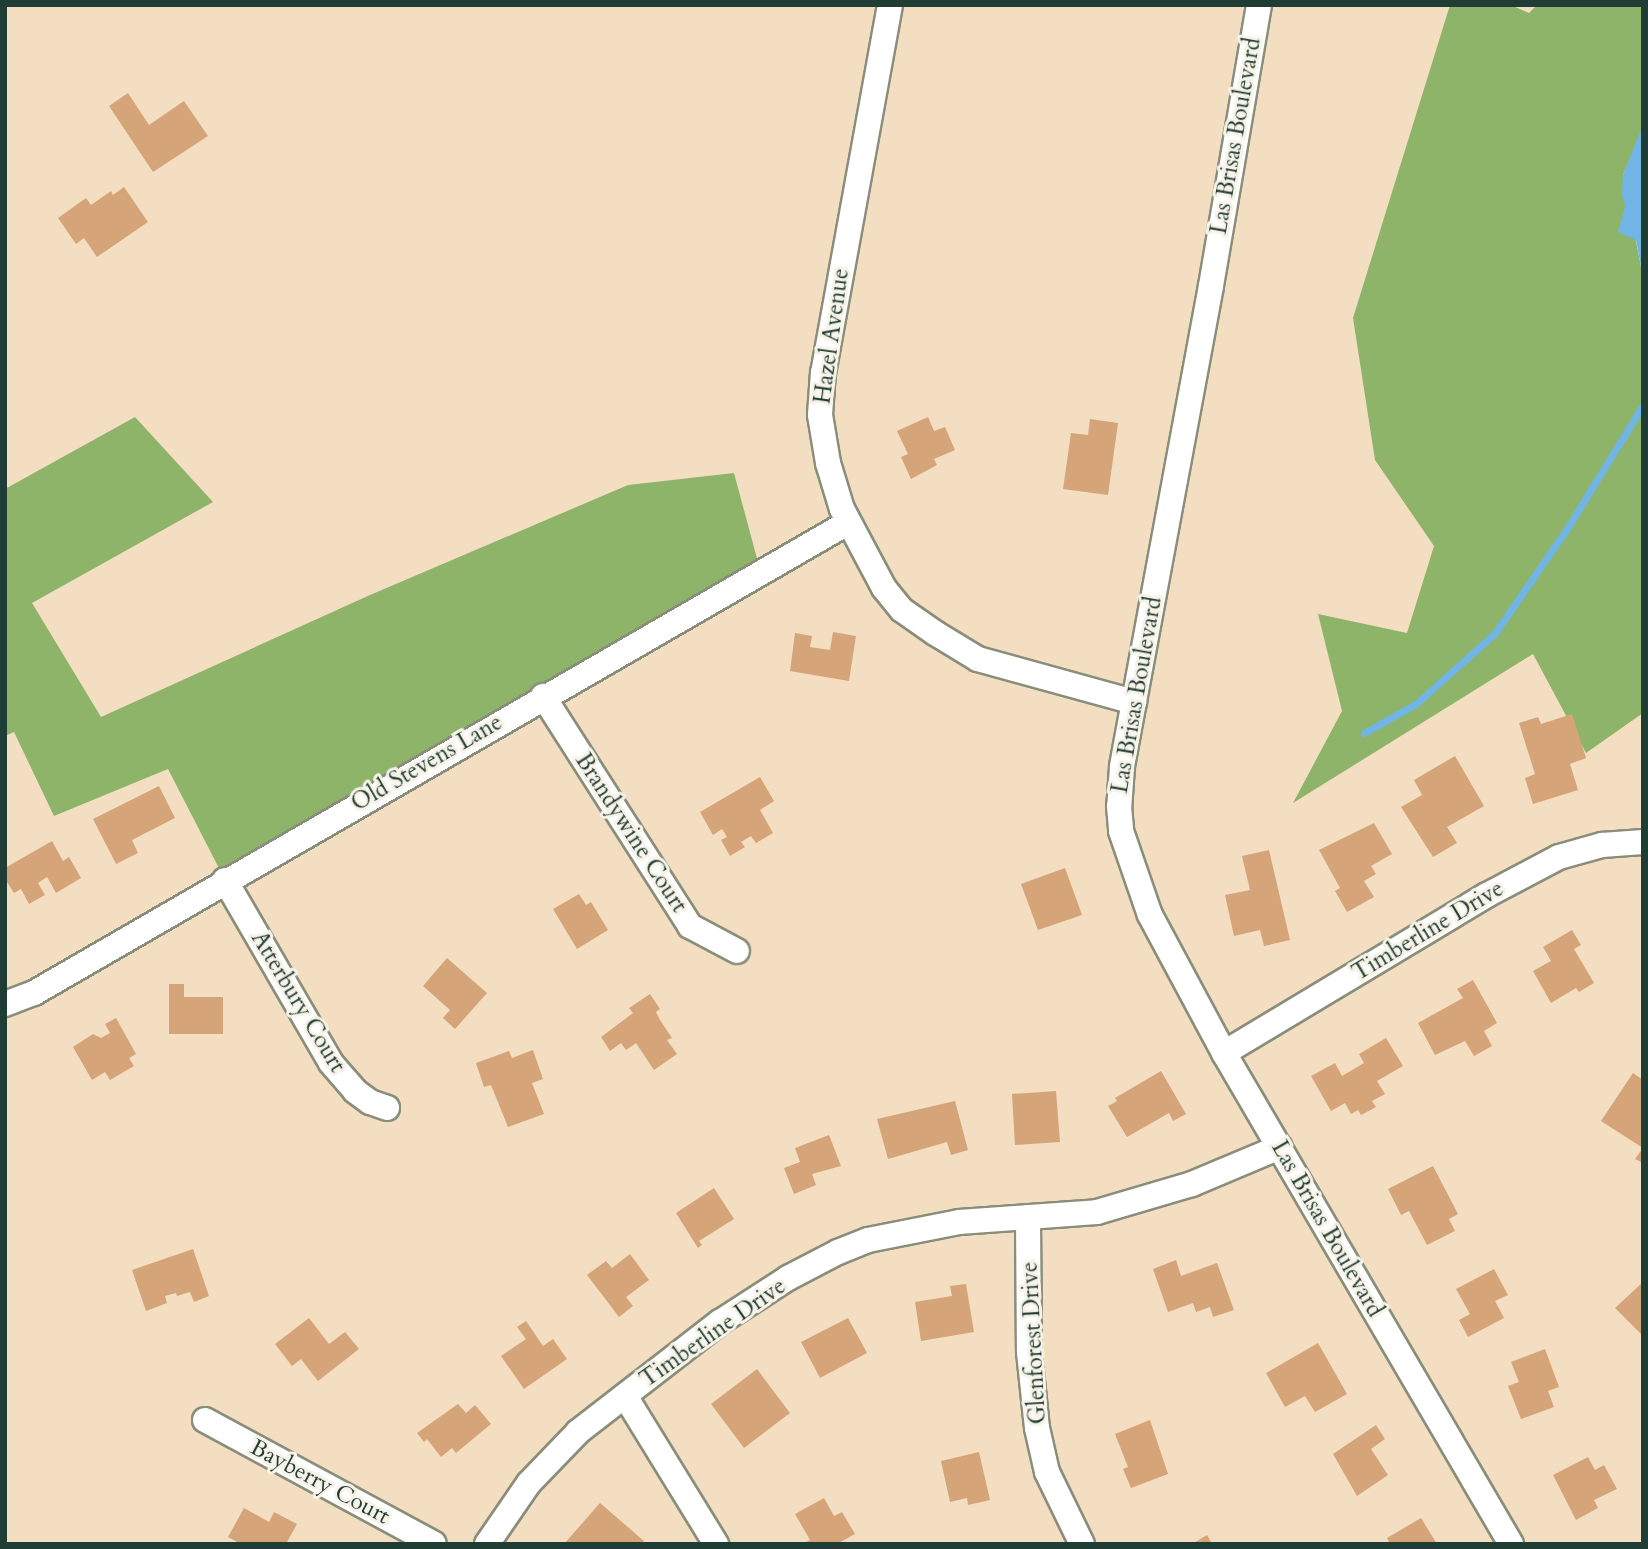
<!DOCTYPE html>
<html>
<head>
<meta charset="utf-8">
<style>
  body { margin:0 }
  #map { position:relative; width:1648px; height:1549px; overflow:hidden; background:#f3dec1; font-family:Cardo,serif }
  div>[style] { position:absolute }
  .forest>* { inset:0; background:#8eb46a }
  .water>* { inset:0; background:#70b5e6 }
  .stream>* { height:7px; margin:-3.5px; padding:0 3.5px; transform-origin:3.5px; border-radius:3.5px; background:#70b5e6 }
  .building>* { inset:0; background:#d5a478 }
  .roads { filter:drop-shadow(2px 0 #898e7a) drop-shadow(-2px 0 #898e7a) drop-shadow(0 2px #898e7a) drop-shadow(0 -2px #898e7a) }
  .street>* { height:24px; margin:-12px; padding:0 12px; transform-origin:12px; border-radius:12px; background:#fff }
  span { translate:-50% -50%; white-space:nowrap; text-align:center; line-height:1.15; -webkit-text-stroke:6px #f7f3e8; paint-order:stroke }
  .street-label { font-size:23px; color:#1f3d34 }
  .frame { position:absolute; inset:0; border:7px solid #1f3d34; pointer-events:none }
</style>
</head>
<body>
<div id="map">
  <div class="forest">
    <div style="clip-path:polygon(1450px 5px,1511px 5px,1529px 13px,1537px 5px,1643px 5px,1643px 130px,1623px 175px,1643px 277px,1643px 713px,1586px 753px,1533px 654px,1293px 803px,1342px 711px,1318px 614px,1407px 633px,1434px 546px,1375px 460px,1353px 318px)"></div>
    <div style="clip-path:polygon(135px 417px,213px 502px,32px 603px,101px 717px,370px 595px,628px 485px,734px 473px,759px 566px,224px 878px,168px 769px,54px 816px,14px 732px,5px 736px,5px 489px)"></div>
  </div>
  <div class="water">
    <div style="clip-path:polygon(1643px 125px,1643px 277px,1636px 240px,1618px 232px,1625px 207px,1622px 194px,1623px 175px)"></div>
  </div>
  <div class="stream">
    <div style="left:1364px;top:733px;width:61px;rotate:-29.5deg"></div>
    <div style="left:1417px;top:703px;width:105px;rotate:-41.9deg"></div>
    <div style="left:1495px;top:633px;width:129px;rotate:-55.4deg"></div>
    <div style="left:1568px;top:527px;width:143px;rotate:-58.4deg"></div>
  </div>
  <div class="building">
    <div style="clip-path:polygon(128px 93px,149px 125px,184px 101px,208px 136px,153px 172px,109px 106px)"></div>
    <div style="clip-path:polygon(124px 187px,148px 222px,97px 257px,84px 238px,76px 244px,58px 218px,86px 198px,91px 205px,111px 191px,113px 195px)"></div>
    <div style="clip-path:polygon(928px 417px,934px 431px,945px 427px,955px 450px,934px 459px,937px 465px,911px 479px,901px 457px,908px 454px,897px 431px)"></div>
    <div style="clip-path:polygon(1090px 419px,1118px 423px,1108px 495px,1063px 489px,1071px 433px,1088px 435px)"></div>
    <div style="clip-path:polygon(833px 632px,856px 636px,849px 681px,790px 671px,795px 633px,812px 636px,810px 647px,830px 650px)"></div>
    <div style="clip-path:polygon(1572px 714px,1586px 758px,1570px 764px,1578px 790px,1533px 804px,1525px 778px,1535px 774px,1519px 723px,1538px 717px,1541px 724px)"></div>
    <div style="clip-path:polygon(1455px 756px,1484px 806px,1447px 827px,1457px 843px,1433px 857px,1401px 807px,1422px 795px,1414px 780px)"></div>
    <div style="clip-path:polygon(760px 777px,774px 801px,760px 810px,773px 833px,756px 843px,751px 836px,741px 842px,745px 847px,730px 856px,721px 840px,727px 837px,722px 829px,713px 835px,700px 812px)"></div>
    <div style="clip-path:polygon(159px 786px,175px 818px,132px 840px,138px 853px,116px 864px,93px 819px)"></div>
    <div style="clip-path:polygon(1374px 823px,1392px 854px,1371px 866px,1376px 874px,1364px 881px,1374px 897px,1347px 912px,1335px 891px,1340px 888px,1319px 850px)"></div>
    <div style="clip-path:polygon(52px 841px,63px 861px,69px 857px,81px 878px,56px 893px,47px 877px,38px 883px,45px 895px,29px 904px,21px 889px,14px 893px,5px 879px,5px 868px)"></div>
    <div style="clip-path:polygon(1269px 850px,1290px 940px,1264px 946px,1260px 930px,1234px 936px,1225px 895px,1250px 890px,1242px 856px)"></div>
    <div style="clip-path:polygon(1065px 868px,1082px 915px,1038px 930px,1021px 884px)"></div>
    <div style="clip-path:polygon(579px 894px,586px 905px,591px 902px,608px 930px,577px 949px,553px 909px)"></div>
    <div style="clip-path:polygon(1572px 930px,1581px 945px,1574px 949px,1594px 983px,1579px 992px,1576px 988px,1551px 1003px,1533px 971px,1551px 961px,1543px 947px)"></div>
    <div style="clip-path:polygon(447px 958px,487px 993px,455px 1029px,443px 1018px,450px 1010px,423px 986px)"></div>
    <div style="clip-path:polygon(1473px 980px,1497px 1023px,1484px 1031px,1492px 1046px,1474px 1056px,1465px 1041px,1435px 1055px,1418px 1023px,1463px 998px,1457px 989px)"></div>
    <div style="clip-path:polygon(169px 984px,184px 984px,184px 997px,223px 997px,223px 1034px,169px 1034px)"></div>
    <div style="clip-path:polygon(650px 994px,660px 1009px,656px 1012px,660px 1020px,672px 1038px,667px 1040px,677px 1054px,654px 1070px,636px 1043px,626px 1050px,621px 1043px,610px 1051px,601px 1037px,633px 1013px,629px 1008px)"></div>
    <div style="clip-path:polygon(116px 1018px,136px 1054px,129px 1058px,134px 1066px,110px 1080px,105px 1072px,92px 1080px,73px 1047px,93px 1034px,101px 1038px,110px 1033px,105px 1024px)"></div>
    <div style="clip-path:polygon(1386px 1038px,1403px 1066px,1377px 1081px,1385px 1094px,1372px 1101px,1376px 1107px,1361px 1115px,1358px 1110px,1351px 1114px,1345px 1103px,1331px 1111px,1311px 1076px,1335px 1063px,1342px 1076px,1364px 1063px,1359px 1054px)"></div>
    <div style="clip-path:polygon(533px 1050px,543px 1079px,532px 1083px,544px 1114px,508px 1127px,491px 1085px,484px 1087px,476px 1063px,509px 1051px,512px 1058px)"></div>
    <div style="clip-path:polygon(1161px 1071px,1186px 1114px,1173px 1121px,1169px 1113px,1127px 1137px,1108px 1106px,1117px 1101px,1115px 1098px)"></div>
    <div style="clip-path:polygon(1633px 1073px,1643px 1080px,1643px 1163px,1635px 1159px,1643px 1148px,1601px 1121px)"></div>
    <div style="clip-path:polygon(1056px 1091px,1060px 1142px,1015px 1145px,1012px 1094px)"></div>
    <div style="clip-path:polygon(955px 1101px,968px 1150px,951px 1155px,947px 1142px,888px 1159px,877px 1119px)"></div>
    <div style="clip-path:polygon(829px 1135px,841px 1166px,812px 1174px,816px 1185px,794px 1194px,784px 1168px,800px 1162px,795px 1148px)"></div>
    <div style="clip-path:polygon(1433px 1166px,1458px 1214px,1449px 1219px,1455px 1231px,1427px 1245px,1409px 1211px,1401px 1215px,1388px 1189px)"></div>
    <div style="clip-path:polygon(714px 1188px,734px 1219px,699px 1241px,702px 1245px,698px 1248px,676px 1213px)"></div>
    <div style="clip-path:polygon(193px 1249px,209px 1296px,194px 1302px,190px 1292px,177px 1296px,176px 1293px,165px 1296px,167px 1303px,146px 1311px,132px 1270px)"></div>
    <div style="clip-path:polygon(630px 1254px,649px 1280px,626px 1297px,633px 1306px,619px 1317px,587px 1275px,606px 1261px,612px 1268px)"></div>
    <div style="clip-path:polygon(1176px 1260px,1181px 1276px,1217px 1263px,1234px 1310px,1213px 1317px,1210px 1307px,1196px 1312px,1193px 1303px,1168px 1312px,1153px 1269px)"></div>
    <div style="clip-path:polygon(1494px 1269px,1508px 1295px,1495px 1301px,1504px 1318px,1468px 1337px,1459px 1320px,1470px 1314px,1456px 1289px)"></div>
    <div style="clip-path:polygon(1643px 1282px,1643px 1336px,1615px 1308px)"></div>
    <div style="clip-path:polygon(966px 1284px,974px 1332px,921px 1341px,915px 1302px,952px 1296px,950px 1286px)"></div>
    <div style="clip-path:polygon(309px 1318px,329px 1344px,345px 1332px,359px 1349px,318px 1381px,301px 1359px,292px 1366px,275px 1344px)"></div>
    <div style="clip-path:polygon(848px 1318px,867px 1353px,820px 1378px,801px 1342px)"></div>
    <div style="clip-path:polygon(526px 1321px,543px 1346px,553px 1339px,567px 1359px,524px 1389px,501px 1356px,526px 1339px,517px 1327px)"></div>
    <div style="clip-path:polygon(1318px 1343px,1347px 1394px,1315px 1412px,1305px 1396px,1285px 1407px,1266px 1373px)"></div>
    <div style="clip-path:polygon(1545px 1349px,1559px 1387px,1548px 1391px,1554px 1407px,1521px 1419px,1508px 1386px,1519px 1382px,1511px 1362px)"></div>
    <div style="clip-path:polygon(757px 1369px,790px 1413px,744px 1448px,711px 1404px)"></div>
    <div style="clip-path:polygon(458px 1404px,466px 1413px,475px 1405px,491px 1424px,456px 1453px,452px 1448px,441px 1457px,427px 1439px,424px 1442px,417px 1433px)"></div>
    <div style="clip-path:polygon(1150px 1420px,1168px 1474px,1131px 1488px,1123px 1469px,1128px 1467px,1115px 1434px)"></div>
    <div style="clip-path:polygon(1376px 1425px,1385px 1439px,1371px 1449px,1388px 1475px,1357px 1496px,1333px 1454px)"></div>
    <div style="clip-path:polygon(979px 1452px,990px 1500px,968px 1505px,967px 1498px,950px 1502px,941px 1461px)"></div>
    <div style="clip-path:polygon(1588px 1457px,1595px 1470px,1604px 1465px,1617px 1489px,1594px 1500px,1598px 1508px,1576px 1520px,1553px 1475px)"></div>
    <div style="clip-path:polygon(824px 1498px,834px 1516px,842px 1512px,855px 1534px,837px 1544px,802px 1544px,810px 1540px,795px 1514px)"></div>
    <div style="clip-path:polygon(600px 1503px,644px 1541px,641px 1544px,564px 1544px)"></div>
    <div style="clip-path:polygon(244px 1508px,269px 1522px,274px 1512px,297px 1524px,286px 1544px,241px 1544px,228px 1537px)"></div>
    <div style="clip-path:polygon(1421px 1518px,1437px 1544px,1390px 1544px,1387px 1538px)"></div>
    <div style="clip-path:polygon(1207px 1535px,1212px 1544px,1192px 1544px)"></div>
  </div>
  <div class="roads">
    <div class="street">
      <div style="left:890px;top:5px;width:373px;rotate:100.3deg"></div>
      <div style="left:823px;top:372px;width:43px;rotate:94deg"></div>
      <div style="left:820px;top:415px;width:49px;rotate:80.5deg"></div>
      <div style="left:828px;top:463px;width:48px;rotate:73.1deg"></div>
      <div style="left:842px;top:509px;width:89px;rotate:62deg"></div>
      <div style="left:884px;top:588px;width:28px;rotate:51deg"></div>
      <div style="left:902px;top:610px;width:40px;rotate:34.9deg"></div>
      <div style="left:935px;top:633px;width:50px;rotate:31.2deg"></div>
      <div style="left:978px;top:659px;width:162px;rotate:15.4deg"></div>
      <div style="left:1259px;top:5px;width:285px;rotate:99.7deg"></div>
      <div style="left:1211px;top:286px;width:489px;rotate:100.5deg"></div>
      <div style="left:1122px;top:767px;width:39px;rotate:94deg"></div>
      <div style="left:1119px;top:806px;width:25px;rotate:85deg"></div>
      <div style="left:1121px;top:831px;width:89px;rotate:71deg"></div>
      <div style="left:1150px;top:915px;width:157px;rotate:61.8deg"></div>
      <div style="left:1224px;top:1053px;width:569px;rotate:59.69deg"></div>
      <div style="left:543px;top:696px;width:273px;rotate:57.4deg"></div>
      <div style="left:690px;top:926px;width:53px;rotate:28deg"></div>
      <div style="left:225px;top:880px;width:211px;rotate:59.9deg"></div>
      <div style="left:331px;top:1063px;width:37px;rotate:49deg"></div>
      <div style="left:355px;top:1091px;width:19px;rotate:36deg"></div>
      <div style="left:370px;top:1102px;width:18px;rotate:19deg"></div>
      <div style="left:5px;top:1004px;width:31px;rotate:-21deg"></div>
      <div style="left:34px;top:993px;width:941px;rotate:-30.02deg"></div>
      <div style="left:1224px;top:1053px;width:307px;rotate:-31deg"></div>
      <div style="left:1487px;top:895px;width:81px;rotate:-27.8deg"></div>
      <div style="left:1559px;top:857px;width:45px;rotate:-15.6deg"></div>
      <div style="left:1602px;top:845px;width:41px;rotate:-4.2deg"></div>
      <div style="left:1028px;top:1217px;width:135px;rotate:89.6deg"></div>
      <div style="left:1029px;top:1352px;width:76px;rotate:84deg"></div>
      <div style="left:1037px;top:1428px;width:45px;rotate:77.2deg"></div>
      <div style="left:1047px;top:1472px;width:80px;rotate:64.1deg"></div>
      <div style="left:625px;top:1396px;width:174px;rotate:58.4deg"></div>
      <div style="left:205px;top:1420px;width:260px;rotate:28.4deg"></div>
      <div style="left:487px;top:1544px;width:74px;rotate:-55.5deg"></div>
      <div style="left:529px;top:1483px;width:71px;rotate:-46.1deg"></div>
      <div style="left:578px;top:1432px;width:180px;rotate:-37.8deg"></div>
      <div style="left:720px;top:1322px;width:81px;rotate:-32.9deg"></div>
      <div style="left:788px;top:1278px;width:56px;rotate:-27.5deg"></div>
      <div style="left:838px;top:1252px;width:32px;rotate:-22deg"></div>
      <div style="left:868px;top:1240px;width:93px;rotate:-11.2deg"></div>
      <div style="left:959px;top:1222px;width:138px;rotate:-4.1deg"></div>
      <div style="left:1097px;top:1212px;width:99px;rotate:-16.4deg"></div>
      <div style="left:1192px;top:1184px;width:95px;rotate:-22.8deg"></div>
    </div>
  </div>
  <div class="street-label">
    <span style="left:1236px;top:136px;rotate:-80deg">Las Brisas Boulevard</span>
    <span style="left:832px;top:336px;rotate:-82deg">Hazel Avenue</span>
    <span style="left:1137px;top:695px;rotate:-80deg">Las Brisas Boulevard</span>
    <span style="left:427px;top:763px;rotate:-30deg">Old Stevens Lane</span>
    <span style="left:631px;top:833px;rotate:57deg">Brandywine Court</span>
    <span style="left:1428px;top:931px;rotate:-31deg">Timberline Drive</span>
    <span style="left:298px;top:1002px;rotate:59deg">Atterbury Court</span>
    <span style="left:1327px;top:1229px;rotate:60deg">Las Brisas Boulevard</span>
    <span style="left:713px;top:1333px;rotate:-35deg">Timberline Drive</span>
    <span style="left:1034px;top:1343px;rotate:-93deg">Glenforest Drive</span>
    <span style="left:320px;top:1482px;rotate:28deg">Bayberry Court</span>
  </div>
  <div class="frame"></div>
</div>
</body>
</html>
